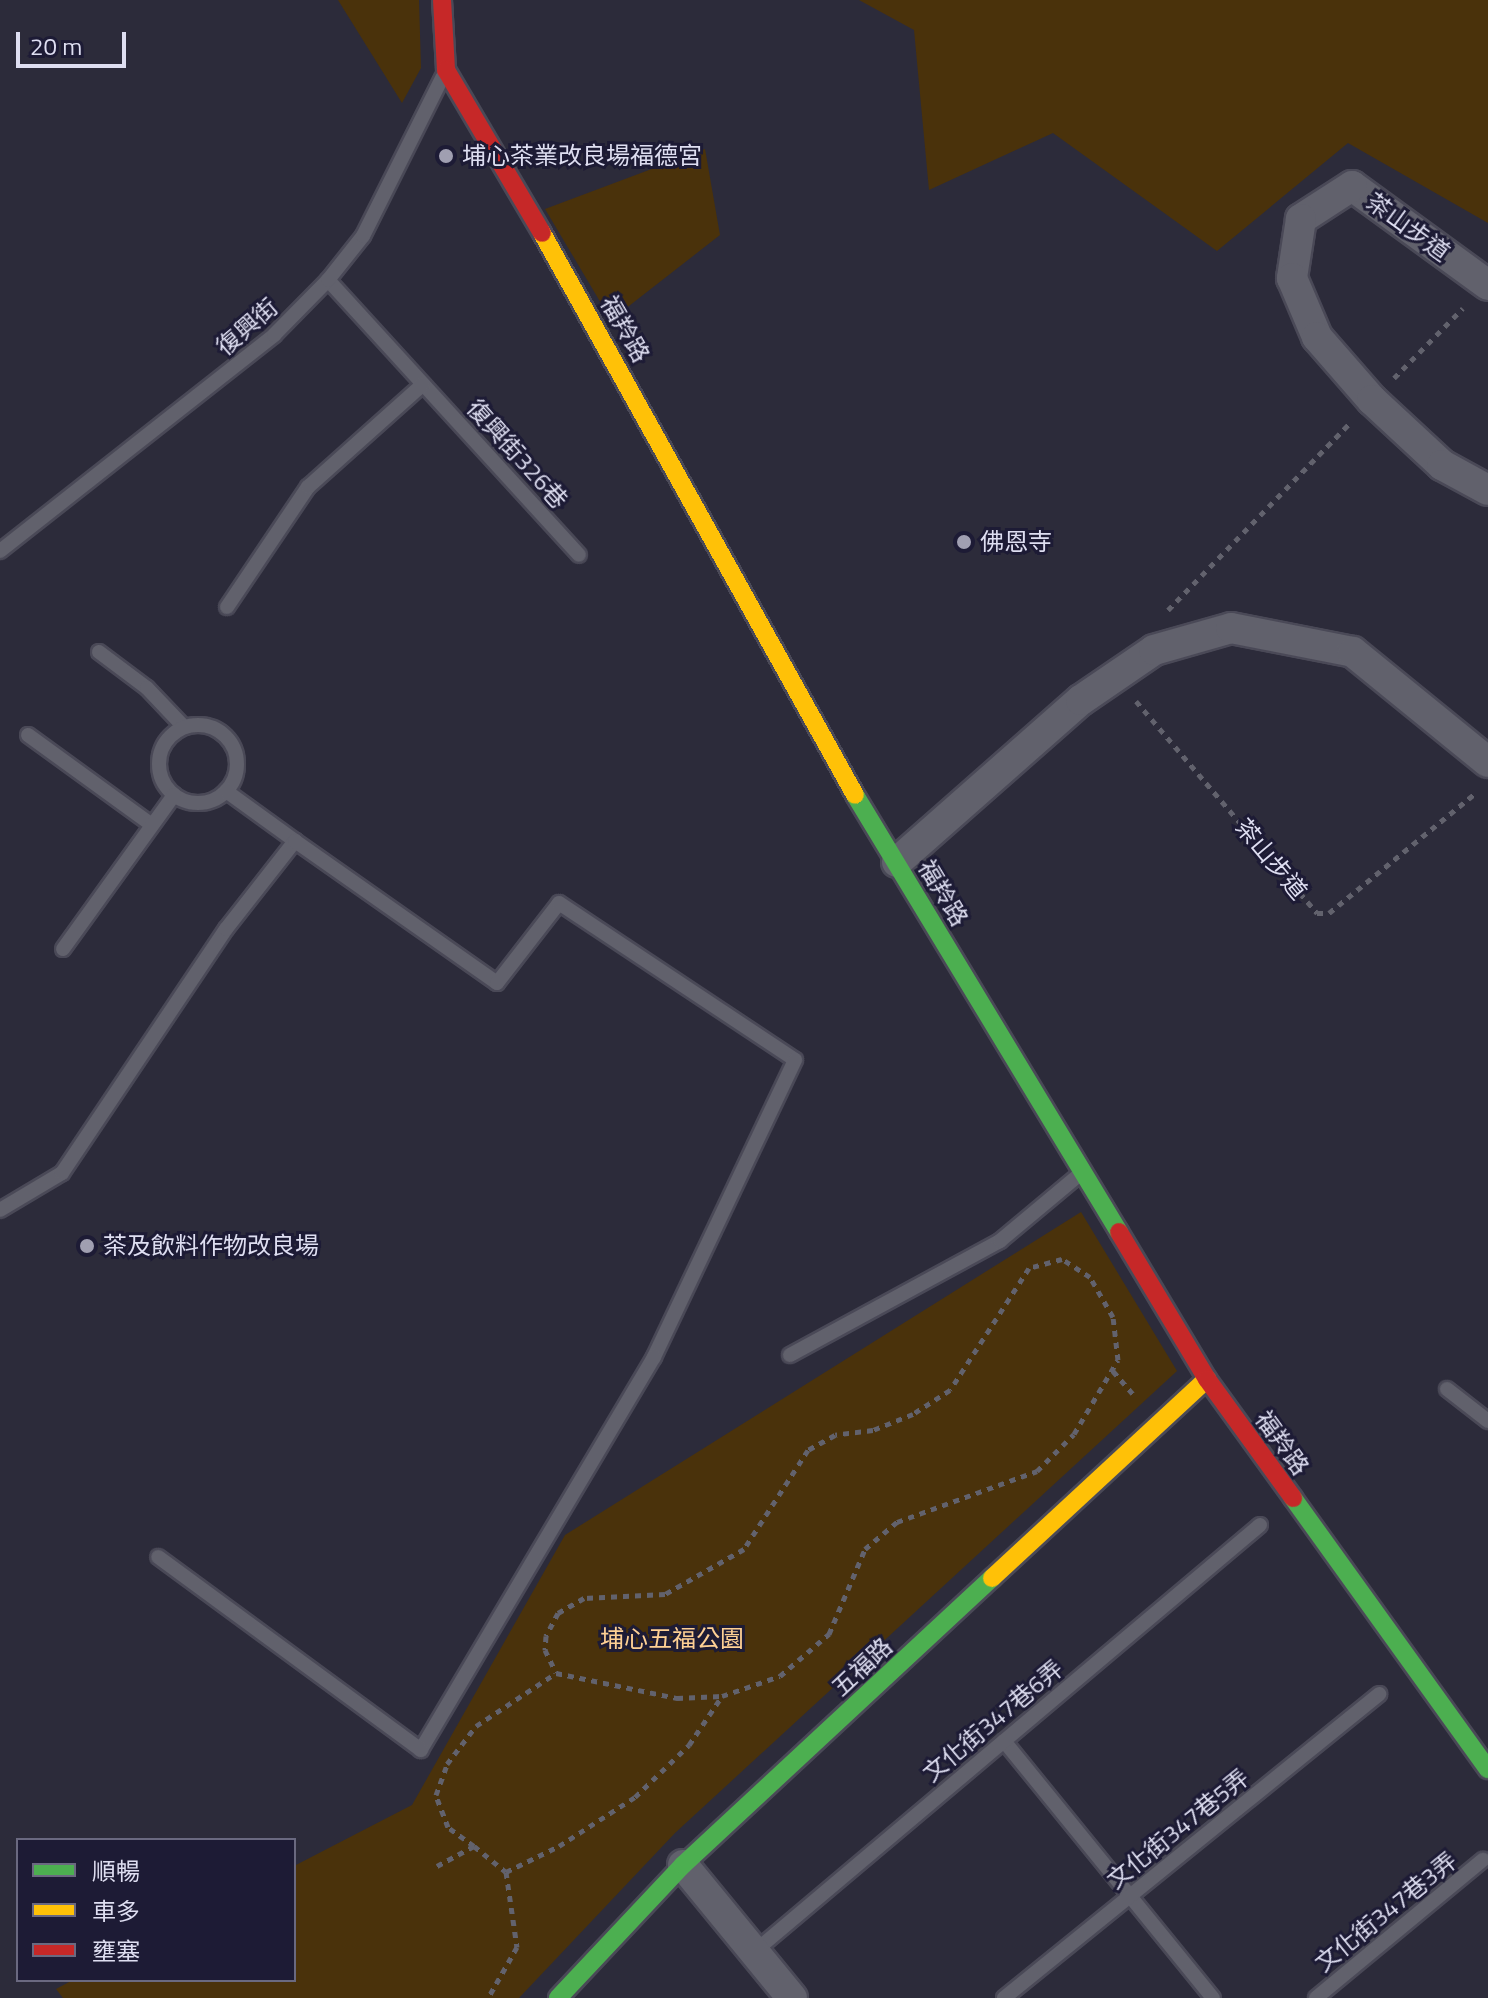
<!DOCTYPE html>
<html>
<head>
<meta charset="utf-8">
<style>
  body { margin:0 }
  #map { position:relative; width:1488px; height:1998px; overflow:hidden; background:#2c2b3a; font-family:"Titillium Web","Noto Sans TC",sans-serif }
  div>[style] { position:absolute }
  .green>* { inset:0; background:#4a320b }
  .path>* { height:5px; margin-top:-2.5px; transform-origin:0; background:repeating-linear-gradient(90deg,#62626d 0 6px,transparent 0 12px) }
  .roads { filter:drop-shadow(2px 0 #4a4957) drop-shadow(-2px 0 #4a4957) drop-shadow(0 2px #4a4957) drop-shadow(0 -2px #4a4957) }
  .lane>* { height:14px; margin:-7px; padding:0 7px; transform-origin:7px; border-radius:7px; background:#61616c }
  .lane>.ring { margin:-7px; padding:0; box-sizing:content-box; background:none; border:14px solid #61616c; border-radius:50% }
  .street>* { height:30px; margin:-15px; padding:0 15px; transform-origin:15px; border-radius:15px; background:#61616c }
  .fast>* { height:18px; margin:-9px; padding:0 9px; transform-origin:9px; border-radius:9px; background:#4caf50 }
  .slow>* { height:18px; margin:-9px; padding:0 9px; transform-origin:9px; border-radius:9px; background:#ffc107 }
  .jam>* { height:18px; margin:-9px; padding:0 9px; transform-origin:9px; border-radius:9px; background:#c62828 }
  .dots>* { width:22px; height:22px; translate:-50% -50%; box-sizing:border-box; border:4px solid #1d1b35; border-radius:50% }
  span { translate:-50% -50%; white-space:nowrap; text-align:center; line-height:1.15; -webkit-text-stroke:6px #1d1b35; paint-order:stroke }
  .poi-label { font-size:24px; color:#dedef1 }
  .left { translate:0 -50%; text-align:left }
  .street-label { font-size:24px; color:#dedef1 }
  .park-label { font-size:24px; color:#fed094 }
  .legend { position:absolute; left:16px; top:1838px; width:280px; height:144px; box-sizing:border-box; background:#1d1b35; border:2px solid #6a6980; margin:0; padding:10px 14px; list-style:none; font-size:24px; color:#dedef1 }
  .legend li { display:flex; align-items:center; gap:16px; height:40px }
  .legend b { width:40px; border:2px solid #6a6980 }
  .scale { position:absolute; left:16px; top:32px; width:110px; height:36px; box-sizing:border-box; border:4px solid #dedef1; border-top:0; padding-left:10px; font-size:24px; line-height:28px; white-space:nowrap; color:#dedef1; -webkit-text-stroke:6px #1d1b35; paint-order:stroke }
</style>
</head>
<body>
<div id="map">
  <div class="green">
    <div style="clip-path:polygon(338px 0,419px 0,421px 68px,402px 103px)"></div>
    <div style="clip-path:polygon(859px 0,1488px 0,1488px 223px,1348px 143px,1217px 251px,1053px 133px,929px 190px,914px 30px)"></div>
    <div style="clip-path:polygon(705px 149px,720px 235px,611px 320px,545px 209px)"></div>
    <div style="clip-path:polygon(1081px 1212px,1177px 1371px,675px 1833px,519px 1998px,63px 1998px,56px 1989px,73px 1980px,294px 1980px,294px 1866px,412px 1805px,565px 1535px)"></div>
  </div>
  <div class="path">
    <div style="left:1394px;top:378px;width:98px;rotate:-45.4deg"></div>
    <div style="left:1168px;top:610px;width:262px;rotate:-45.8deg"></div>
    <div style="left:1136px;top:701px;width:279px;rotate:49.5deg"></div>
    <div style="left:1317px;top:913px;width:12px"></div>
    <div style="left:1329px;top:913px;width:191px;rotate:-39.3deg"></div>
    <div style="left:1113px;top:1371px;width:30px;rotate:49deg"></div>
    <div style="left:474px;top:1846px;width:32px;rotate:-144deg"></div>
    <div style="left:448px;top:1827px;width:34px;rotate:-111deg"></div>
    <div style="left:436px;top:1795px;width:33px;rotate:-70deg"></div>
    <div style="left:447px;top:1764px;width:48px;rotate:-52.7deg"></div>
    <div style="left:476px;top:1726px;width:96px;rotate:-33.5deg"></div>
    <div style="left:437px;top:1866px;width:42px;rotate:-28.4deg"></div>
    <div style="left:474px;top:1846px;width:41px;rotate:39.1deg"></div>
    <div style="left:506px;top:1872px;width:76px;rotate:81.7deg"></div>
    <div style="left:517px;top:1947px;width:59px;rotate:119.6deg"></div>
    <div style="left:506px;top:1872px;width:59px;rotate:-26.1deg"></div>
    <div style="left:559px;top:1846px;width:90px;rotate:-32.8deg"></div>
    <div style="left:635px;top:1797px;width:75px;rotate:-43.9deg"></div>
    <div style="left:689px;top:1745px;width:59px;rotate:-56deg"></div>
    <div style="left:722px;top:1696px;width:61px;rotate:-19deg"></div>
    <div style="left:780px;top:1676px;width:65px;rotate:-40.6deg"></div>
    <div style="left:829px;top:1634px;width:92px;rotate:-67deg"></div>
    <div style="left:865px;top:1549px;width:42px;rotate:-40.2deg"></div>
    <div style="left:897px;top:1522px;width:149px;rotate:-20deg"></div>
    <div style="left:1037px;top:1471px;width:52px;rotate:-45deg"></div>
    <div style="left:1074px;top:1434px;width:86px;rotate:-59.3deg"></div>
    <div style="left:1118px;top:1360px;width:43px;rotate:-96.6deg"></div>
    <div style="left:1113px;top:1317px;width:46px;rotate:-119.9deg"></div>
    <div style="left:1090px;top:1277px;width:33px;rotate:-147deg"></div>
    <div style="left:1062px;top:1259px;width:34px;rotate:165deg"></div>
    <div style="left:1029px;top:1268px;width:145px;rotate:122.9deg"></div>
    <div style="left:950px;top:1390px;width:44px;rotate:147deg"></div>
    <div style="left:913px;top:1414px;width:43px;rotate:158.2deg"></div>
    <div style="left:873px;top:1430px;width:38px;rotate:173deg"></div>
    <div style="left:835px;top:1435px;width:31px;rotate:151deg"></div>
    <div style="left:808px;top:1450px;width:118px;rotate:122.9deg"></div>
    <div style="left:744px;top:1549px;width:91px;rotate:150.3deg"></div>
    <div style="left:665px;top:1594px;width:81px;rotate:177.2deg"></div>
    <div style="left:584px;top:1598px;width:30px;rotate:150deg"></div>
    <div style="left:558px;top:1613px;width:26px;rotate:118deg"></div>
    <div style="left:546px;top:1636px;width:14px;rotate:94deg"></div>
    <div style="left:545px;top:1650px;width:25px;rotate:64deg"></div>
    <div style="left:556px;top:1673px;width:124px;rotate:11.7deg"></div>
    <div style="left:677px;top:1698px;width:45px;rotate:-2.5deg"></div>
  </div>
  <div class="roads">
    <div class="lane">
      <div style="left:328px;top:280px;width:372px;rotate:47.6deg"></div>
      <div style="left:0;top:551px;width:349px;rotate:-38.2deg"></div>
      <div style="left:274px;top:335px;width:77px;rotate:-45.5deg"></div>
      <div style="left:328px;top:280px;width:56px;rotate:-51.5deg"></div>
      <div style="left:363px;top:236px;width:177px;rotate:-63.4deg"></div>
      <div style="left:227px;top:607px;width:145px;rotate:-56deg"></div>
      <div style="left:308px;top:487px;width:154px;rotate:-41.8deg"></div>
      <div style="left:99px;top:652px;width:60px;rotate:36.9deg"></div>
      <div style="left:147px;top:688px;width:54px;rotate:46.5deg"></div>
      <div class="ring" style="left:159px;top:725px;width:64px;height:64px"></div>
      <div style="left:28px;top:735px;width:153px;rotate:36deg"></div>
      <div style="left:226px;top:791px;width:85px;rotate:35.9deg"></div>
      <div style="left:63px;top:949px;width:190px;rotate:-54.2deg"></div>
      <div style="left:0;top:1210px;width:72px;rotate:-30.8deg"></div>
      <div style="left:62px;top:1173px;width:294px;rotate:-56.1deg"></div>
      <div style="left:226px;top:929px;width:112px;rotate:-51.9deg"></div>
      <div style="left:295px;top:841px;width:247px;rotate:35.1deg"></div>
      <div style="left:497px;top:983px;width:101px;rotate:-52.2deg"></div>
      <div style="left:559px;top:903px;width:283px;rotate:33.6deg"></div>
      <div style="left:795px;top:1060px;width:329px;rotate:115.4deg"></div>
      <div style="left:654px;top:1357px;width:457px;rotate:120.7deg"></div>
      <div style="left:421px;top:1750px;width:326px;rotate:-143.7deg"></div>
      <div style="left:790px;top:1355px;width:239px;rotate:-28.5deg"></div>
      <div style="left:1000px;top:1241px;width:103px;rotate:-39.9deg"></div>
      <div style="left:1447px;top:1389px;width:52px;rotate:38deg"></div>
      <div style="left:1004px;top:1741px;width:331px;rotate:50.9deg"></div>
      <div style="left:754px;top:1952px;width:662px;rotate:-40.16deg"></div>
      <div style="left:1004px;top:1998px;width:483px;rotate:-39deg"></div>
      <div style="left:1316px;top:1998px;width:217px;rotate:-39.6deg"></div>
    </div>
    <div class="street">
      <div style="left:1488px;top:285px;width:168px;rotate:-143.9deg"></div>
      <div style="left:1352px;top:186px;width:61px;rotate:147.1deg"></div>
      <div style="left:1301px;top:219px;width:60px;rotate:98.7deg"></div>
      <div style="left:1292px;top:278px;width:64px;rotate:67deg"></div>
      <div style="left:1317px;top:337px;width:84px;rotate:48.9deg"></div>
      <div style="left:1372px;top:400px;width:96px;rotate:42.9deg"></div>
      <div style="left:1442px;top:465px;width:52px;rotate:28.5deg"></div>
      <div style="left:897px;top:862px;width:245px;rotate:-41.4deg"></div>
      <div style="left:1081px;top:700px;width:88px;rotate:-34.4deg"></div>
      <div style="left:1154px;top:650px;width:80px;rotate:-15.9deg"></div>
      <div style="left:1231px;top:628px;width:124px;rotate:11.1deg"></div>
      <div style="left:1353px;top:652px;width:174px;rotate:39.2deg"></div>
      <div style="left:683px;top:1865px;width:172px;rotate:50.7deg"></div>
    </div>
    <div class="fast">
      <div style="left:855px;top:795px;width:511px;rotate:58.86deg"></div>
      <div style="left:1293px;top:1498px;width:334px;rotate:54.3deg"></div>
      <div style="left:558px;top:1998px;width:183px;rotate:-46.8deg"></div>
      <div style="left:683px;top:1865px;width:422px;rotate:-42.9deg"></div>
    </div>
    <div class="slow">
      <div style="left:542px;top:233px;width:643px;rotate:60.88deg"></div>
      <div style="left:992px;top:1578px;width:293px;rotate:-42.8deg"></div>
    </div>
    <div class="jam">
      <div style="left:442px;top:0;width:70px;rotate:86.7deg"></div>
      <div style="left:446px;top:70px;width:189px;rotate:59.5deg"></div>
      <div style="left:1119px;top:1232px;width:171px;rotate:59.1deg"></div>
      <div style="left:1207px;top:1379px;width:147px;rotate:54.1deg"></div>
    </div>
  </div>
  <div class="dots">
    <div style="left:446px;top:156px;background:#a09fb1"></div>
    <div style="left:964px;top:542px;background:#a09fb1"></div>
    <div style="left:87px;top:1246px;background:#a09fb1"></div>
  </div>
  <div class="poi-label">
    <span class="left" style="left:462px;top:156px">埔心茶業改良場福德宮</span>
    <span class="left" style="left:980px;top:542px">佛恩寺</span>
    <span class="left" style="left:103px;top:1246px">茶及飲料作物改良場</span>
  </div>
  <div class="street-label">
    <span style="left:1408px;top:227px;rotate:36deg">茶山步道</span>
    <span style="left:247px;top:327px;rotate:-41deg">復興街</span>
    <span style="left:625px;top:329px;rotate:60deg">福羚路</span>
    <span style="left:517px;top:454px;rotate:48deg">復興街326巷</span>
    <span style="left:1271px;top:859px;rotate:50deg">茶山步道</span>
    <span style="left:943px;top:893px;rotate:59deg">福羚路</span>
    <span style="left:1282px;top:1443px;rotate:54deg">福羚路</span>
    <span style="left:862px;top:1667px;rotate:-43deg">五福路</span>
    <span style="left:993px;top:1721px;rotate:-40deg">文化街347巷6弄</span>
    <span style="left:1178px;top:1829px;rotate:-39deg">文化街347巷5弄</span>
    <span style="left:1386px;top:1912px;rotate:-39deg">文化街347巷3弄</span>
  </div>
  <div class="park-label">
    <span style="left:672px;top:1639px">埔心五福公園</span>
  </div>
  <ul class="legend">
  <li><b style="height:10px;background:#4caf50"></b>順暢</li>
  <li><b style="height:10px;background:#ffc107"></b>車多</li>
  <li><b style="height:10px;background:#c62828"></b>壅塞</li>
  </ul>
  <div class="scale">20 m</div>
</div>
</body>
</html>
